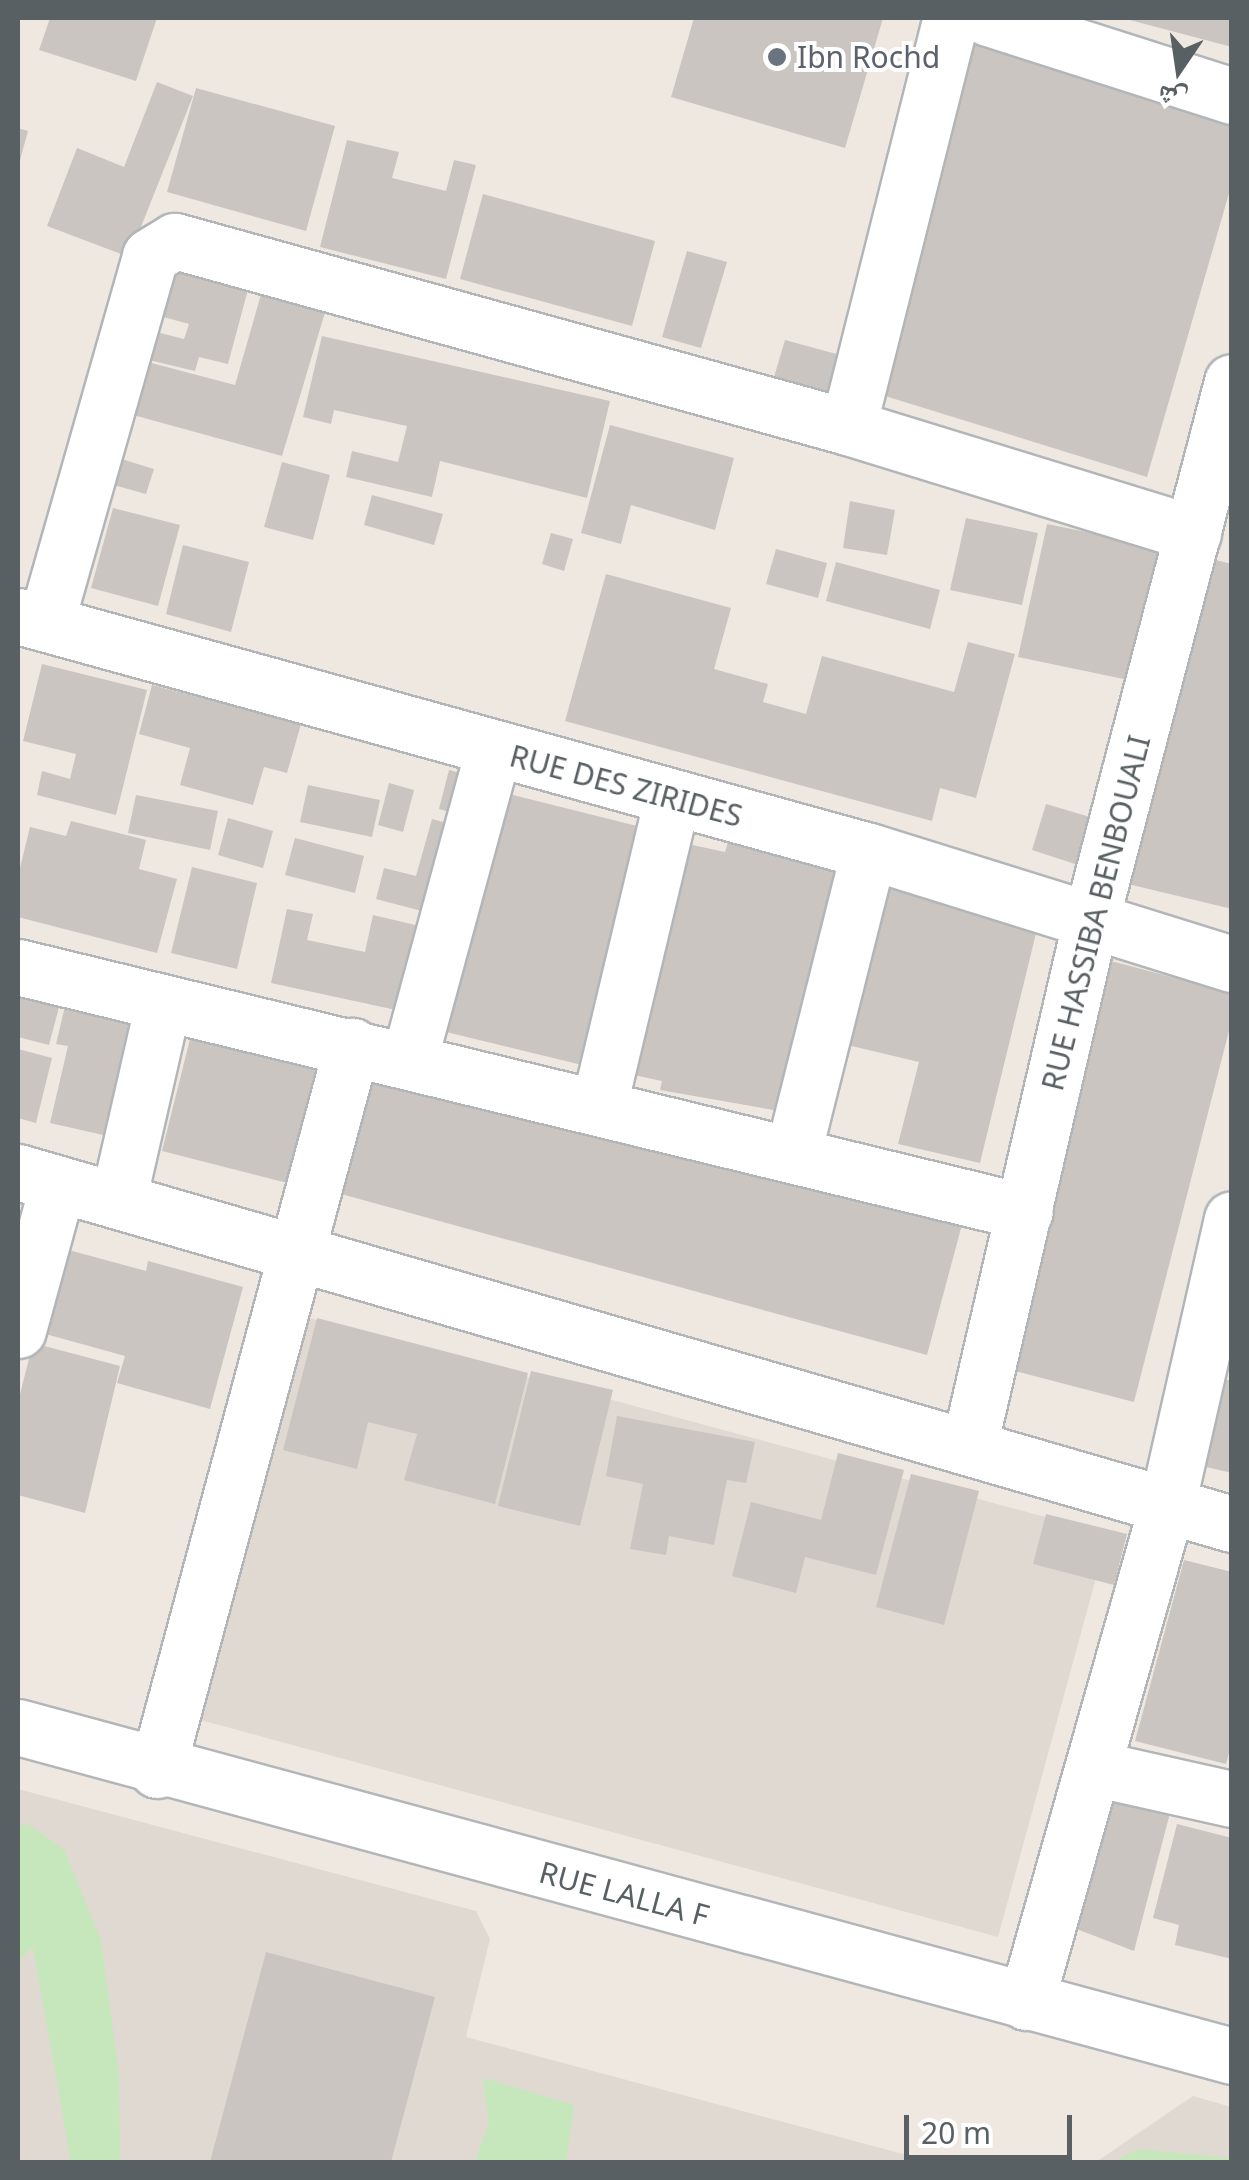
<!DOCTYPE html>
<html>
<head>
<meta charset="utf-8">
<style>
  body { margin:0 }
  #map { position:relative; width:1249px; height:2180px; overflow:hidden; background:#eee8e1; font-family:"Noto Sans","Noto Naskh Arabic",sans-serif }
  div>[style] { position:absolute }
  .education>* { inset:0; background:#e0d9d1 }
  .green>* { inset:0; background:#c5e7bb }
  .building>* { inset:0; background:#cac5c0 }
  .roads { filter:drop-shadow(2px 0 #b2b6b9) drop-shadow(-2px 0 #b2b6b9) drop-shadow(0 2px #b2b6b9) drop-shadow(0 -2px #b2b6b9) }
  .minor>* { height:55px; margin:-27.5px; padding:0 27.5px; transform-origin:27.5px; border-radius:27.5px; background:#fff }
  .dots>* { width:28px; height:28px; translate:-50% -50%; box-sizing:border-box; border:5px solid #fff; border-radius:50% }
  span { translate:-50% -50%; white-space:nowrap; text-align:center; line-height:1.15; -webkit-text-stroke:8px #fff; paint-order:stroke }
  .worship-label { font-size:30px; color:#5b616d }
  .left { translate:0 -50%; text-align:left }
  .street-label { font-size:30px; color:#596063 }
  .frame { position:absolute; inset:0; border:20px solid #596063; pointer-events:none }
  .north { position:absolute; left:1129px; top:20px; width:100px; height:100px; -webkit-text-stroke:8px #fff; paint-order:stroke; rotate:193deg; font-size:28px; font-weight:700; line-height:40px; text-align:center; color:#596063 }
  .north::after { content:''; display:block; margin:auto; width:35px; height:45px; background:#596063; clip-path:polygon(50% 0,100% 100%,50% 72%,0 100%) }
  .scale { position:absolute; left:904px; top:2115px; width:168px; height:45px; box-sizing:border-box; border:5px solid #596063; border-top:0; padding-left:12px; font-size:30px; line-height:35px; white-space:nowrap; color:#596063; -webkit-text-stroke:8px #fff; paint-order:stroke }
</style>
</head>
<body>
<div id="map">
  <div class="education">
    <div style="clip-path:polygon(306px 1317px,1108px 1534px,998px 1937px,197px 1719px)"></div>
    <div style="clip-path:polygon(18px 1789px,476px 1911px,490px 1939px,466px 2037px,933px 2162px,18px 2162px)"></div>
    <div style="clip-path:polygon(1193px 2096px,1231px 2107px,1231px 2162px,1096px 2162px)"></div>
  </div>
  <div class="green">
    <div style="clip-path:polygon(26px 1823px,64px 1849px,101px 1940px,119px 2076px,120px 2162px,71px 2162px,33px 1947px,18px 1961px,18px 1828px)"></div>
    <div style="clip-path:polygon(483px 2078px,574px 2105px,566px 2162px,475px 2162px,489px 2123px)"></div>
    <div style="clip-path:polygon(1139px 2149px,1231px 2158px,1231px 2162px,1112px 2162px)"></div>
  </div>
  <div class="building">
    <div style="clip-path:polygon(50px 18px,157px 18px,136px 81px,39px 50px)"></div>
    <div style="clip-path:polygon(694px 18px,883px 18px,845px 148px,671px 97px)"></div>
    <div style="clip-path:polygon(1127px 18px,1232px 18px,1232px 47px,1126px 19px)"></div>
    <div style="clip-path:polygon(966px 29px,1232px 108px,1232px 183px,1147px 477px,885px 396px,905px 282px)"></div>
    <div style="clip-path:polygon(157px 82px,193px 96px,129px 257px,47px 226px,77px 148px,124px 167px)"></div>
    <div style="clip-path:polygon(196px 88px,335px 126px,306px 231px,167px 192px)"></div>
    <div style="clip-path:polygon(18px 128px,28px 131px,19px 164px,18px 164px)"></div>
    <div style="clip-path:polygon(347px 140px,399px 152px,392px 178px,446px 191px,454px 160px,476px 165px,446px 279px,320px 247px)"></div>
    <div style="clip-path:polygon(483px 194px,655px 241px,632px 326px,460px 279px)"></div>
    <div style="clip-path:polygon(687px 251px,727px 262px,701px 348px,662px 337px)"></div>
    <div style="clip-path:polygon(162px 262px,249px 286px,228px 364px,199px 357px,195px 371px,149px 360px,156px 332px,184px 339px,189px 324px,149px 313px)"></div>
    <div style="clip-path:polygon(262px 291px,326px 309px,282px 456px,126px 413px,140px 360px,235px 385px)"></div>
    <div style="clip-path:polygon(322px 336px,610px 401px,587px 498px,440px 461px,432px 497px,346px 477px,352px 451px,398px 462px,407px 426px,334px 410px,331px 424px,303px 417px)"></div>
    <div style="clip-path:polygon(785px 340px,840px 355px,830px 393px,774px 377px)"></div>
    <div style="clip-path:polygon(610px 425px,734px 458px,715px 530px,631px 505px,621px 544px,581px 533px)"></div>
    <div style="clip-path:polygon(118px 458px,154px 469px,146px 494px,110px 484px)"></div>
    <div style="clip-path:polygon(282px 462px,330px 475px,313px 540px,264px 527px)"></div>
    <div style="clip-path:polygon(372px 495px,443px 514px,434px 545px,364px 525px)"></div>
    <div style="clip-path:polygon(850px 501px,895px 510px,887px 555px,843px 548px)"></div>
    <div style="clip-path:polygon(113px 508px,180px 525px,158px 606px,91px 588px)"></div>
    <div style="clip-path:polygon(966px 518px,1038px 533px,1022px 605px,950px 590px)"></div>
    <div style="clip-path:polygon(1047px 524px,1161px 547px,1133px 681px,1018px 657px)"></div>
    <div style="clip-path:polygon(551px 533px,573px 539px,564px 571px,542px 564px)"></div>
    <div style="clip-path:polygon(183px 545px,249px 562px,231px 632px,166px 614px)"></div>
    <div style="clip-path:polygon(776px 549px,827px 563px,818px 598px,766px 584px)"></div>
    <div style="clip-path:polygon(1207px 558px,1232px 564px,1232px 909px,1128px 884px)"></div>
    <div style="clip-path:polygon(836px 562px,940px 590px,930px 629px,826px 601px)"></div>
    <div style="clip-path:polygon(606px 574px,731px 608px,714px 669px,768px 684px,763px 702px,806px 714px,822px 656px,954px 692px,968px 642px,1015px 654px,976px 798px,940px 788px,932px 821px,565px 721px)"></div>
    <div style="clip-path:polygon(42px 664px,147px 690px,116px 815px,37px 795px,42px 771px,70px 779px,76px 754px,23px 741px)"></div>
    <div style="clip-path:polygon(152px 685px,301px 724px,287px 773px,264px 767px,253px 805px,180px 785px,190px 748px,139px 734px)"></div>
    <div style="clip-path:polygon(449px 770px,475px 777px,464px 816px,439px 809px)"></div>
    <div style="clip-path:polygon(389px 783px,414px 790px,403px 832px,378px 825px)"></div>
    <div style="clip-path:polygon(308px 785px,380px 800px,372px 837px,300px 822px)"></div>
    <div style="clip-path:polygon(497px 791px,645px 828px,586px 1066px,438px 1030px)"></div>
    <div style="clip-path:polygon(136px 795px,218px 811px,210px 850px,128px 833px)"></div>
    <div style="clip-path:polygon(1046px 804px,1090px 817px,1075px 864px,1032px 850px)"></div>
    <div style="clip-path:polygon(228px 818px,273px 831px,263px 868px,218px 855px)"></div>
    <div style="clip-path:polygon(432px 819px,465px 828px,441px 916px,376px 899px,384px 868px,416px 876px)"></div>
    <div style="clip-path:polygon(71px 821px,146px 840px,139px 869px,177px 879px,157px 953px,18px 917px,18px 876px,30px 827px,66px 836px)"></div>
    <div style="clip-path:polygon(295px 838px,364px 856px,355px 893px,285px 875px)"></div>
    <div style="clip-path:polygon(728px 842px,844px 870px,785px 1112px,660px 1090px,662px 1081px,629px 1074px,683px 843px,725px 852px)"></div>
    <div style="clip-path:polygon(192px 867px,257px 883px,237px 969px,171px 953px)"></div>
    <div style="clip-path:polygon(878px 886px,1038px 925px,980px 1163px,898px 1144px,919px 1062px,839px 1043px)"></div>
    <div style="clip-path:polygon(287px 909px,313px 914px,307px 940px,365px 952px,373px 915px,428px 928px,410px 1013px,271px 983px)"></div>
    <div style="clip-path:polygon(1111px 961px,1232px 993px,1232px 1019px,1134px 1402px,1004px 1368px)"></div>
    <div style="clip-path:polygon(18px 979px,63px 992px,49px 1045px,18px 1037px)"></div>
    <div style="clip-path:polygon(70px 985px,143px 1002px,112px 1137px,50px 1123px,68px 1046px,56px 1044px)"></div>
    <div style="clip-path:polygon(196px 1015px,342px 1054px,307px 1188px,162px 1151px)"></div>
    <div style="clip-path:polygon(18px 1049px,52px 1058px,36px 1123px,18px 1118px)"></div>
    <div style="clip-path:polygon(358px 1057px,964px 1217px,927px 1355px,323px 1189px)"></div>
    <div style="clip-path:polygon(65px 1249px,146px 1271px,148px 1261px,243px 1287px,210px 1409px,117px 1383px,125px 1356px,42px 1333px)"></div>
    <div style="clip-path:polygon(317px 1318px,528px 1373px,495px 1504px,404px 1480px,417px 1434px,368px 1422px,357px 1469px,283px 1450px)"></div>
    <div style="clip-path:polygon(33px 1343px,120px 1366px,85px 1513px,18px 1495px,18px 1402px)"></div>
    <div style="clip-path:polygon(531px 1371px,613px 1390px,580px 1526px,498px 1506px)"></div>
    <div style="clip-path:polygon(1224px 1379px,1232px 1381px,1232px 1473px,1202px 1466px)"></div>
    <div style="clip-path:polygon(617px 1416px,755px 1442px,746px 1483px,727px 1480px,714px 1545px,669px 1536px,666px 1555px,630px 1549px,643px 1484px,606px 1476px)"></div>
    <div style="clip-path:polygon(838px 1453px,904px 1470px,876px 1575px,805px 1557px,796px 1593px,732px 1576px,751px 1502px,821px 1520px)"></div>
    <div style="clip-path:polygon(911px 1474px,979px 1491px,944px 1625px,876px 1607px)"></div>
    <div style="clip-path:polygon(1046px 1514px,1127px 1534px,1114px 1585px,1033px 1564px)"></div>
    <div style="clip-path:polygon(1184px 1560px,1232px 1572px,1232px 1742px,1226px 1764px,1135px 1741px)"></div>
    <div style="clip-path:polygon(1099px 1795px,1170px 1813px,1134px 1951px,1066px 1925px)"></div>
    <div style="clip-path:polygon(1177px 1824px,1232px 1838px,1232px 1959px,1175px 1945px,1179px 1925px,1153px 1918px)"></div>
    <div style="clip-path:polygon(266px 1952px,435px 1997px,391px 2162px,210px 2162px)"></div>
  </div>
  <div class="roads">
    <div class="minor">
      <div style="left:988px;top:18px;width:256px;rotate:17.7deg"></div>
      <div style="left:848px;top:427px;width:422px;rotate:-75.9deg"></div>
      <div style="left:18px;top:616px;width:883px;rotate:15.44deg"></div>
      <div style="left:869px;top:851px;width:380px;rotate:17.3deg"></div>
      <div style="left:46px;top:622px;width:380px;rotate:-74.1deg"></div>
      <div style="left:150px;top:256px;width:29px;rotate:-31deg"></div>
      <div style="left:175px;top:241px;width:698px;rotate:15.45deg"></div>
      <div style="left:848px;top:427px;width:361px;rotate:17.1deg"></div>
      <div style="left:18px;top:967px;width:1036px;rotate:13.67deg"></div>
      <div style="left:409px;top:1060px;width:321px;rotate:-74.8deg"></div>
      <div style="left:599px;top:1105px;width:315px;rotate:-76.6deg"></div>
      <div style="left:793px;top:1153px;width:311px;rotate:-75.9deg"></div>
      <div style="left:18px;top:1172px;width:1264px;rotate:16.17deg"></div>
      <div style="left:118px;top:1200px;width:201px;rotate:-77.1deg"></div>
      <div style="left:18px;top:1330px;width:151px;rotate:-74.7deg"></div>
      <div style="left:969px;top:1446px;width:541px;rotate:-76.97deg"></div>
      <div style="left:1091px;top:919px;width:555px;rotate:-75.29deg"></div>
      <div style="left:18px;top:1727px;width:1258px;rotate:15.16deg"></div>
      <div style="left:1093px;top:1768px;width:142px;rotate:12.6deg"></div>
      <div style="left:157px;top:1770px;width:750px;rotate:-74.93deg"></div>
      <div style="left:1026px;top:2002px;width:517px;rotate:-74.16deg"></div>
      <div style="left:1167px;top:1505px;width:293px;rotate:-77.2deg"></div>
    </div>
  </div>
  <div class="dots">
    <div style="left:777px;top:57px;background:#6b7280"></div>
  </div>
  <div class="worship-label">
    <span class="left" style="left:797px;top:57px">Ibn Rochd</span>
  </div>
  <div class="street-label">
    <span style="left:626px;top:786px;rotate:15deg">RUE DES ZIRIDES</span>
    <span style="left:1096px;top:913px;rotate:-76deg">RUE HASSIBA BENBOUALI</span>
    <span style="left:624px;top:1894px;rotate:15deg">RUE LALLA F</span>
  </div>
  <div class="frame"></div>
  <div class="north">ش</div>
  <div class="scale">20 m</div>
</div>
</body>
</html>
